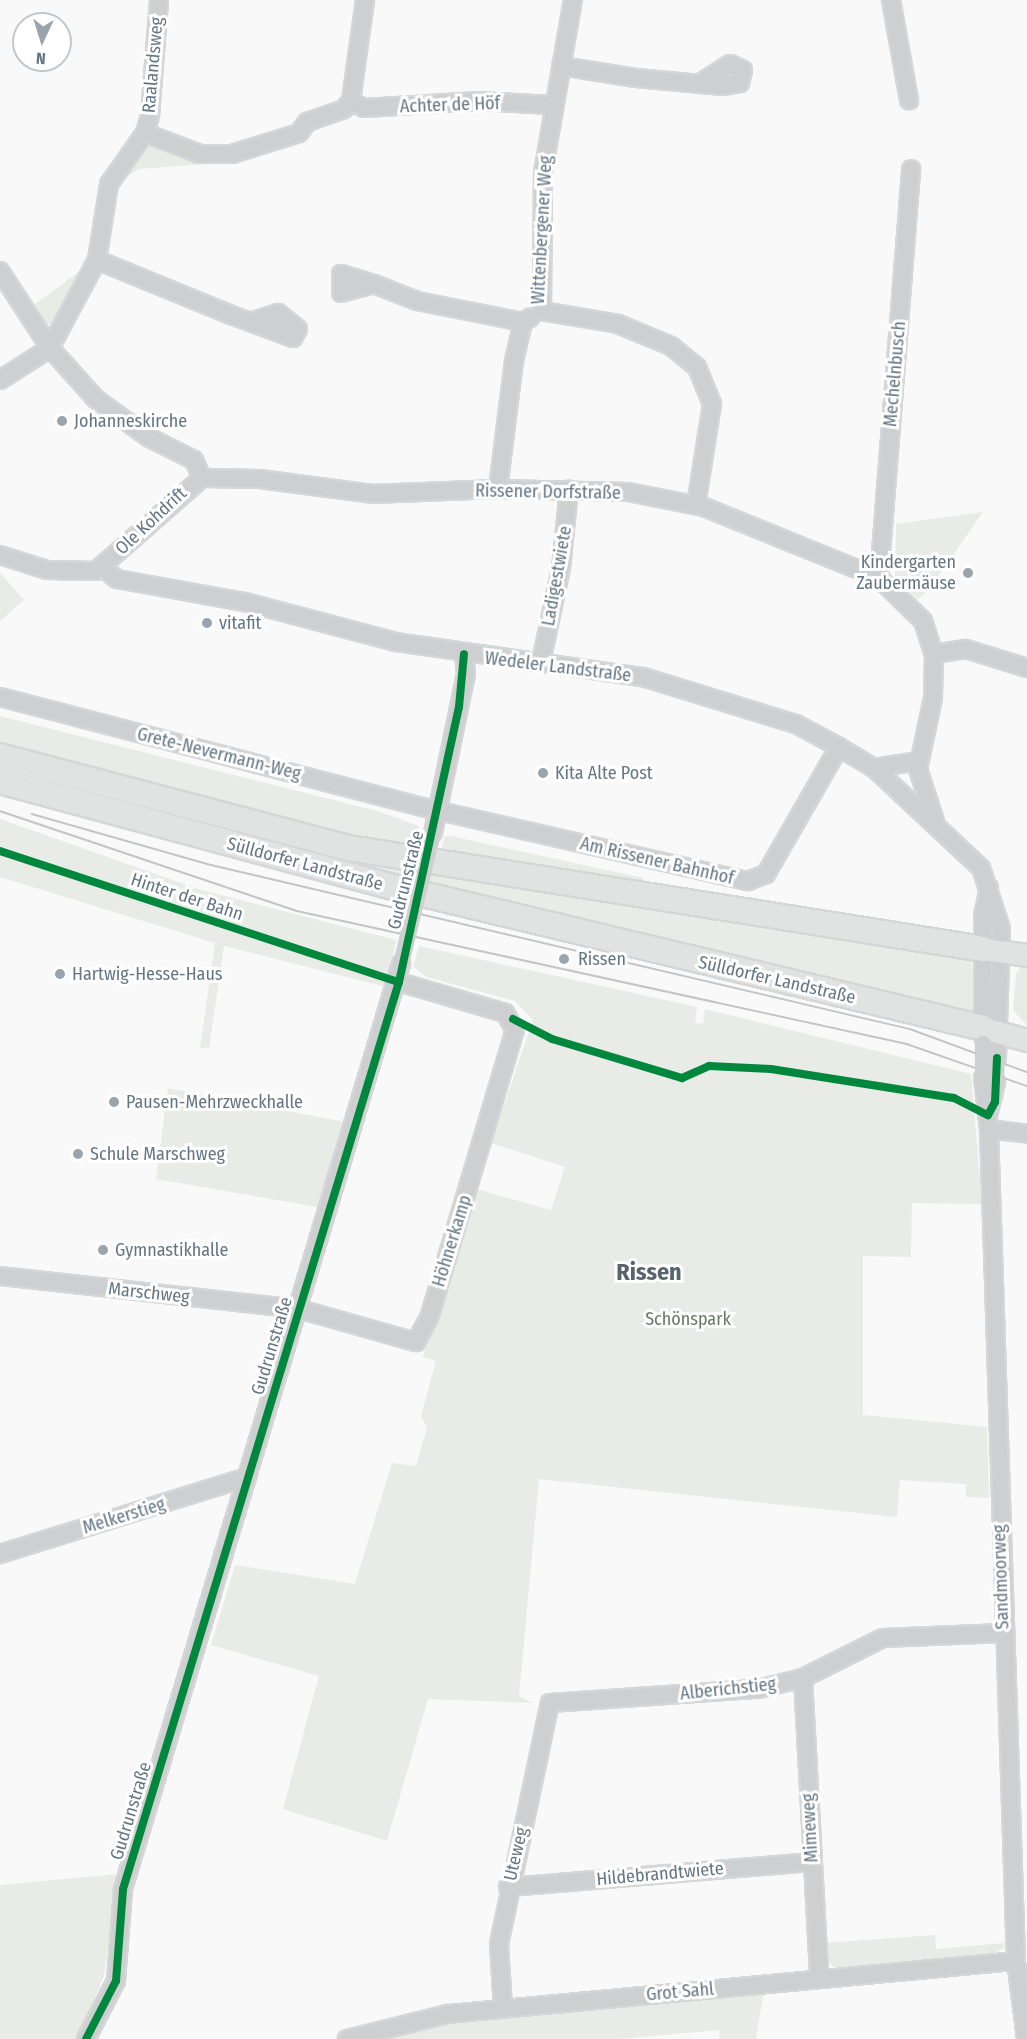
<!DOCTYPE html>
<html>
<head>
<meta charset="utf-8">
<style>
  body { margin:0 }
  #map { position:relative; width:1027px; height:2039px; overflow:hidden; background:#f9f9f9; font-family:"Fira Sans Condensed",sans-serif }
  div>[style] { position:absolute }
  .green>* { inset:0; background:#e8ebe6 }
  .roads { filter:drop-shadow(2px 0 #d5d6d7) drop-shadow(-2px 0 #d5d6d7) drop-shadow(0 2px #d5d6d7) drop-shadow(0 -2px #d5d6d7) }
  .minor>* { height:16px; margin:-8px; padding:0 8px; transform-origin:8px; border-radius:8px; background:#cecfd0 }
  .major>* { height:21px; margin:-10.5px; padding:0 10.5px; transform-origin:10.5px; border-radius:10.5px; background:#e1e2e2 }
  .highway>* { height:24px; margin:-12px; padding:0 12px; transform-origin:12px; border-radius:12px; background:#e1e2e2 }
  .tram>* { height:1.5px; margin:-0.75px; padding:0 0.75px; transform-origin:0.75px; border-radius:0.75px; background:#c3c5c6 }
  .minor-bridge>* { height:16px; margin:-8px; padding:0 8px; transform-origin:8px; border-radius:8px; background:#cecfd0 }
  .cycleway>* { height:8px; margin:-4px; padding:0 4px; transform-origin:4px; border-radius:4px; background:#00873e }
  .dots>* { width:16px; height:16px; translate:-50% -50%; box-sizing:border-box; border:3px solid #fff; border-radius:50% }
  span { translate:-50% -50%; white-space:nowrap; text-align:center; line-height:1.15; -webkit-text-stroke:6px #fff; paint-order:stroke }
  .street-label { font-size:18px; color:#657683 }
  .poi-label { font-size:18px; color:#657683 }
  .left { translate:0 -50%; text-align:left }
  .right { translate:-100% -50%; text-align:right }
  .park-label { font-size:18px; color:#687a64 }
  .district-label { font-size:24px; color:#57646e; font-weight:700 }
  .north { position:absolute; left:12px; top:12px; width:60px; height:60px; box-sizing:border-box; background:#fff; border:2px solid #c1c8cd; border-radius:50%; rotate:184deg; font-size:16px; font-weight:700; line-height:24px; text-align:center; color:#657683 }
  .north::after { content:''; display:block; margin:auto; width:21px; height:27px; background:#99a4ac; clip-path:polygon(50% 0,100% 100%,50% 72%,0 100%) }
</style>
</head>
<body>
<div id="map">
  <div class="green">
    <div style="clip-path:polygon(151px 145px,185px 157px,218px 163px,139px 169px,119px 182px)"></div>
    <div style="clip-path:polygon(89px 258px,77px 285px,52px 325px,47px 324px,35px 304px,83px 269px)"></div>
    <div style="clip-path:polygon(983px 512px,927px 592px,918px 599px,895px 580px,896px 524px)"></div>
    <div style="clip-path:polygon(0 573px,24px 600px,0 621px)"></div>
    <div style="clip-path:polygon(0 716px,377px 811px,419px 826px,418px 848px,342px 835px,0 744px)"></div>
    <div style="clip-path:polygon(0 762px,74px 784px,971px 957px,977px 1009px,973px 1014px,566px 923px,0 770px)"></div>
    <div style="clip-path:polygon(0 819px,198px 889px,396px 940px,387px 987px,224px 946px,209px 1048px,200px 1048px,215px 943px,0 877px)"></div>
    <div style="clip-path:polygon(445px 836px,451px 836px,643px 878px,640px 888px,440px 856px)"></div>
    <div style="clip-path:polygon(419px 946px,697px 1007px,695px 1023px,703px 1024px,705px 1009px,971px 1074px,982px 1204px,912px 1203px,911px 1257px,863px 1256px,863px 1415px,987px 1427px,989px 1498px,966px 1497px,966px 1484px,900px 1480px,897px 1517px,539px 1479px,519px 1696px,533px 1703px,428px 1699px,387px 1841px,283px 1809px,319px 1676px,211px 1645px,235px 1565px,355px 1584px,392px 1463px,416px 1466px,427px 1428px,421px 1416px,436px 1361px,423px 1357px,476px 1189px,551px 1210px,565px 1167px,491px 1143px,533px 1020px,515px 1001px,427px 977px,413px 967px)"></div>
    <div style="clip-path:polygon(1022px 964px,1027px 965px,1027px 1026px,1013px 1010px,1016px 974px)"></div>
    <div style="clip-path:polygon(168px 1088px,355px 1124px,329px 1209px,156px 1179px)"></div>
    <div style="clip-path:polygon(118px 1874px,104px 1976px,77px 2039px,0 2039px,0 1885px)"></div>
    <div style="clip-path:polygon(935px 1935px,936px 1949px,1004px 1943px,1004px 1948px,993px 1954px,835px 1968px,825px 1959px,823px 1943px)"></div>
    <div style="clip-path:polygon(765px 1984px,756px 2039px,719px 2039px,720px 2030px,619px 2039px,347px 2039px,448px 2014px)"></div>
  </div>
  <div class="roads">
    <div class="minor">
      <div style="left:891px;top:0;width:102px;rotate:79.8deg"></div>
      <div style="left:561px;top:66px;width:76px;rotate:9.1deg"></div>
      <div style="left:636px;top:78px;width:87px;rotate:5.3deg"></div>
      <div style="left:723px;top:86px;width:17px;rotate:-10deg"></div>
      <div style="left:740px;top:83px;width:13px;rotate:-77deg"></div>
      <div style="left:743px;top:70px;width:14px;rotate:-155deg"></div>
      <div style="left:730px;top:64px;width:35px;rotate:147deg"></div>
      <div style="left:351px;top:101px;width:15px;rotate:28deg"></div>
      <div style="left:364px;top:108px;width:115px;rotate:-3.5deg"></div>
      <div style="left:479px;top:101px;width:72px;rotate:3.2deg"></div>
      <div style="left:145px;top:133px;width:59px;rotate:20.9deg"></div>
      <div style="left:200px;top:154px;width:32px"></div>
      <div style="left:232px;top:154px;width:70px;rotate:-17.4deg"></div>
      <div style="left:299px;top:133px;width:14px;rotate:-54deg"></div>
      <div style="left:307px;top:122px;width:39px;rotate:-19deg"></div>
      <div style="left:344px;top:109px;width:11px;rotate:-49deg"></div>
      <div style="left:351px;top:101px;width:102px;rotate:-82.1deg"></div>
      <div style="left:97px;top:260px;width:145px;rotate:22.3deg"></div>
      <div style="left:231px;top:315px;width:20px;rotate:20deg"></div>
      <div style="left:250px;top:322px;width:46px;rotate:20.4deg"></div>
      <div style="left:293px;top:338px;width:10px;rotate:-61deg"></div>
      <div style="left:298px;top:329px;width:26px;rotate:-141deg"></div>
      <div style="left:278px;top:313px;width:29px;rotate:162deg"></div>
      <div style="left:0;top:271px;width:92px;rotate:57deg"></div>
      <div style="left:50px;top:348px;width:69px;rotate:48deg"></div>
      <div style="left:96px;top:399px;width:64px;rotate:36.2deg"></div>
      <div style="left:148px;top:437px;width:51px;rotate:26.6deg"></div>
      <div style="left:194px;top:460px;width:20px;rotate:66deg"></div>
      <div style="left:374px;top:284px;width:34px;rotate:165deg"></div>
      <div style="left:341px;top:293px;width:19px;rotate:-90deg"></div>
      <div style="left:341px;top:274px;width:34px;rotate:17deg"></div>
      <div style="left:374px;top:284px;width:46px;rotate:21.6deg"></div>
      <div style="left:417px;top:301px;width:108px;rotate:11.2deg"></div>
      <div style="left:542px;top:311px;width:138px;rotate:-89.6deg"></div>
      <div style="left:543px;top:173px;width:176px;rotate:-80.2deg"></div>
      <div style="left:542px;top:311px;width:77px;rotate:9.7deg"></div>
      <div style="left:618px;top:324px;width:57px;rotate:22.5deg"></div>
      <div style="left:671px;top:346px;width:33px;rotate:39deg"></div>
      <div style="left:697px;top:367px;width:40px;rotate:68deg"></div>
      <div style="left:712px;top:404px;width:102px;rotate:99deg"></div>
      <div style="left:0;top:380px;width:59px;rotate:-32.6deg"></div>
      <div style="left:50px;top:348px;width:100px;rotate:-61.9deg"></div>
      <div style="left:97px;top:260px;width:77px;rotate:-81deg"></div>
      <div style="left:109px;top:184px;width:62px;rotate:-54.8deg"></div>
      <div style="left:145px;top:133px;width:19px;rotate:-74deg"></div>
      <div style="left:150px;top:115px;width:115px;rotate:-85.5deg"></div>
      <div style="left:202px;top:478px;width:58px;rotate:1deg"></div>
      <div style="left:260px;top:479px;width:113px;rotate:7.6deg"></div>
      <div style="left:372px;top:494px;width:126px;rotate:-2.3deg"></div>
      <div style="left:498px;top:489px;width:130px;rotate:1.3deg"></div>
      <div style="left:628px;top:492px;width:77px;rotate:11.2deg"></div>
      <div style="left:704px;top:507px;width:189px;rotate:22.1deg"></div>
      <div style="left:879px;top:578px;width:62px;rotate:44.3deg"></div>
      <div style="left:923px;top:621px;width:35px;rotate:72deg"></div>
      <div style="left:934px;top:654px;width:44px;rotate:91.3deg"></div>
      <div style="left:933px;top:698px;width:73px;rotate:101.9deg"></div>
      <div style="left:918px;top:769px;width:55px;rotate:71.9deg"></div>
      <div style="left:498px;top:489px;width:129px;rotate:-82.9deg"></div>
      <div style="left:514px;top:361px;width:40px;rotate:-77deg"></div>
      <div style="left:523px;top:322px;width:9px;rotate:-32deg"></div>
      <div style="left:0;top:555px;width:49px;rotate:17.7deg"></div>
      <div style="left:47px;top:570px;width:49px;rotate:1.2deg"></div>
      <div style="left:96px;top:571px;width:141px;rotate:-41.3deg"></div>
      <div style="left:102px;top:567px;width:19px;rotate:39deg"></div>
      <div style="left:117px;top:579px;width:130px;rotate:10.2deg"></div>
      <div style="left:245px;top:602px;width:156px;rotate:14.8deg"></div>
      <div style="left:396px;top:642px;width:249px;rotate:8.1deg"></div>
      <div style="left:643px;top:677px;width:160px;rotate:17.1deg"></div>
      <div style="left:796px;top:724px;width:49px;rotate:28.1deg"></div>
      <div style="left:839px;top:747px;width:41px;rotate:31deg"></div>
      <div style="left:874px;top:768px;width:146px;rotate:43.1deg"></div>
      <div style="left:981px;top:868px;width:64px;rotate:71.8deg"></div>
      <div style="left:1001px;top:929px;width:129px;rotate:91.8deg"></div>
      <div style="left:879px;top:578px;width:410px;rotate:-85.5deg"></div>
      <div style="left:934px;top:654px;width:32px;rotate:-9deg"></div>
      <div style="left:966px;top:649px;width:64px;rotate:17.3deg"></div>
      <div style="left:541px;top:662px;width:96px;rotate:-78deg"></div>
      <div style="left:561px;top:568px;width:79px;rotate:-84.2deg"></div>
      <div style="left:0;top:697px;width:454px;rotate:14.6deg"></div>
      <div style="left:439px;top:811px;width:317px;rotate:12.8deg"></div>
      <div style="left:748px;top:881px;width:19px;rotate:-21deg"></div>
      <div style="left:766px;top:874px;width:146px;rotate:-60.1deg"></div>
      <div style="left:874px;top:768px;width:46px;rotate:-8.8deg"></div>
      <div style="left:433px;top:833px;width:163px;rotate:-78.3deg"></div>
      <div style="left:466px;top:673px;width:19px;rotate:-96deg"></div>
      <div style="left:983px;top:1037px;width:121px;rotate:-90deg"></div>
      <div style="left:983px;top:916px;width:29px;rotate:-78deg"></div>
      <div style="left:983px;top:1078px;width:51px;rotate:83.3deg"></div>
      <div style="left:989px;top:1129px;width:832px;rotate:88.14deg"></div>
      <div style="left:1016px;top:1961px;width:79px;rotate:82.7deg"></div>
      <div style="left:988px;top:1115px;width:34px;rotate:-76deg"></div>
      <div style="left:989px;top:1129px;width:38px;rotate:7deg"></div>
      <div style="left:0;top:1276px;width:301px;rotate:6.3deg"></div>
      <div style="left:299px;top:1309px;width:122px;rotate:15.8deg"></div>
      <div style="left:416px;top:1342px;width:27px;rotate:-62deg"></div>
      <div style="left:429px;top:1318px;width:301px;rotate:-73.4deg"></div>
      <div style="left:515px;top:1030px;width:20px;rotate:-120deg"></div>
      <div style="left:505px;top:1013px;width:110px;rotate:-163.7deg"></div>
      <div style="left:0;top:1554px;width:259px;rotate:-17.3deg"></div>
      <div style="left:803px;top:1678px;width:300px;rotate:86.9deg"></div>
      <div style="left:508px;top:1887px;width:305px;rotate:-4.7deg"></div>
      <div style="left:503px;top:2008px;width:64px;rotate:-93.6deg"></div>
      <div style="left:499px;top:1944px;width:246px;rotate:-78.1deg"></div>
      <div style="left:550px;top:1703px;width:208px;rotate:-3.9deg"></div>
      <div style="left:758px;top:1689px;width:46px;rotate:-13.7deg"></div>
      <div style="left:803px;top:1678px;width:89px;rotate:-26.6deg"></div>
      <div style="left:883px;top:1638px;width:120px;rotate:-2.4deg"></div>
      <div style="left:86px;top:2039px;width:65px;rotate:-62.7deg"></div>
      <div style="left:116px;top:1981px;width:92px;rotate:-85.6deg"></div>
      <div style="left:123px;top:1889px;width:966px;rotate:-73.27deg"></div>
      <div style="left:347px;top:2039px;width:104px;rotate:-13.9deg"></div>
      <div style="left:448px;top:2014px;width:570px;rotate:-5.33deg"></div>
    </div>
    <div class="major">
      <div style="left:983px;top:949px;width:44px;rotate:7.8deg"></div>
      <div style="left:983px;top:1028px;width:46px;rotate:15.3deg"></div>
    </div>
    <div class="highway">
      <div style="left:0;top:756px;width:361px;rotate:14.8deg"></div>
      <div style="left:349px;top:848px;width:642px;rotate:9.05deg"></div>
      <div style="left:0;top:781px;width:403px;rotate:15.1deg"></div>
      <div style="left:389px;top:886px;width:611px;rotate:13.44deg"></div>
    </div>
  </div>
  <div class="tram">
    <div style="left:0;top:811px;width:313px;rotate:18.6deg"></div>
    <div style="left:297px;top:911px;width:624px;rotate:12.3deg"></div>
    <div style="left:907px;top:1044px;width:127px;rotate:19.3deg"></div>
    <div style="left:32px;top:814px;width:182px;rotate:15.9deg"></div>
    <div style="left:207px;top:864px;width:722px;rotate:13.21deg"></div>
    <div style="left:910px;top:1029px;width:125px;rotate:20.2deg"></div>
  </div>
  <div class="minor-bridge">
    <div style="left:401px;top:964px;width:135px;rotate:-76.3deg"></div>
    <div style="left:983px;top:1078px;width:34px;rotate:-90deg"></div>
    <div style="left:996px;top:1082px;width:24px;rotate:-88deg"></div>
  </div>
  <div class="cycleway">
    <div style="left:0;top:851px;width:420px;rotate:18.2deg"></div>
    <div style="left:513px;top:1019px;width:44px;rotate:27.1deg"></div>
    <div style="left:552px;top:1039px;width:136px;rotate:16.7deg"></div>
    <div style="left:682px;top:1078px;width:30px;rotate:-24deg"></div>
    <div style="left:709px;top:1066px;width:62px;rotate:2.8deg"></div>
    <div style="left:771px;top:1069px;width:185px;rotate:9deg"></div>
    <div style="left:954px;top:1098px;width:38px;rotate:27deg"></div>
    <div style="left:988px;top:1115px;width:15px;rotate:-62deg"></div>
    <div style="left:995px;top:1102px;width:44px;rotate:-87.4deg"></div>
    <div style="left:86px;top:2039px;width:65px;rotate:-62.7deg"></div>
    <div style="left:116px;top:1981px;width:92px;rotate:-85.6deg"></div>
    <div style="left:123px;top:1889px;width:948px;rotate:-73.08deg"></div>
    <div style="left:399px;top:982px;width:281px;rotate:-77.7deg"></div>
    <div style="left:459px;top:707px;width:53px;rotate:-84.6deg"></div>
  </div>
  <div class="dots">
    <div style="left:62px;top:421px;background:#99a4ac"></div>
    <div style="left:968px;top:573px;background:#99a4ac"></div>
    <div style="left:207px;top:623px;background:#99a4ac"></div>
    <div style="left:543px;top:773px;background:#99a4ac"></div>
    <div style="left:564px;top:959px;background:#99a4ac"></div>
    <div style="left:60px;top:974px;background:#99a4ac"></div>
    <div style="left:114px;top:1102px;background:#99a4ac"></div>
    <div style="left:78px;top:1154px;background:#99a4ac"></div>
    <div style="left:103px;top:1250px;background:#99a4ac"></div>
  </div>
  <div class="street-label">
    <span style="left:153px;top:65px;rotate:-85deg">Raalandsweg</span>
    <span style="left:450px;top:105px;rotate:-2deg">Achter de Höf</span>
    <span style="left:542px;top:230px;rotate:-87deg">Wittenbergener Weg</span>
    <span style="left:895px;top:374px;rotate:-85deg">Mechelnbusch</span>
    <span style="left:548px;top:492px;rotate:1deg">Rissener Dorfstraße</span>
    <span style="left:151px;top:521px;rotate:-43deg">Ole Kohdrift</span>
    <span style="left:557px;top:576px;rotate:-80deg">Ladigestwiete</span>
    <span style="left:558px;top:667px;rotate:7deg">Wedeler Landstraße</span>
    <span style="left:219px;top:754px;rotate:14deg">Grete-Nevermann-Weg</span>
    <span style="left:657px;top:861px;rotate:13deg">Am Rissener Bahnhof</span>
    <span style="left:305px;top:864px;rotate:15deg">Sülldorfer Landstraße</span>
    <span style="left:406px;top:880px;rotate:-76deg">Gudrunstraße</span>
    <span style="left:187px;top:897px;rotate:18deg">Hinter der Bahn</span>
    <span style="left:777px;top:980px;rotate:13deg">Sülldorfer Landstraße</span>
    <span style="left:452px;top:1241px;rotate:-73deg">Höhnerkamp</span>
    <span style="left:149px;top:1293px;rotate:6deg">Marschweg</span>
    <span style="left:272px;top:1346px;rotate:-73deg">Gudrunstraße</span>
    <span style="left:124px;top:1516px;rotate:-17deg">Melkerstieg</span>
    <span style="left:1001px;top:1577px;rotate:-92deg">Sandmoorweg</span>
    <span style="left:728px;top:1689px;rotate:-6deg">Alberichstieg</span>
    <span style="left:131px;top:1811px;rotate:-73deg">Gudrunstraße</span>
    <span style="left:810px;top:1828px;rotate:-93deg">Mimeweg</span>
    <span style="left:516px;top:1854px;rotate:-77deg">Uteweg</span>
    <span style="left:660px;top:1874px;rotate:-5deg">Hildebrandtwiete</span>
    <span style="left:680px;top:1992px;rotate:-5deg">Grot Sahl</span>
  </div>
  <div class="poi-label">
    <span class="left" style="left:74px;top:421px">Johanneskirche</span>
    <span class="right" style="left:956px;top:573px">Kindergarten<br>Zaubermäuse</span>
    <span class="left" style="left:219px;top:623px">vitafit</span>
    <span class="left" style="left:555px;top:773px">Kita Alte Post</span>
    <span class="left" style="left:578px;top:959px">Rissen</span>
    <span class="left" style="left:72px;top:974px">Hartwig-Hesse-Haus</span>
    <span class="left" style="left:126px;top:1102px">Pausen-Mehrzweckhalle</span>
    <span class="left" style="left:90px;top:1154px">Schule Marschweg</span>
    <span class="left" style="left:115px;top:1250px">Gymnastikhalle</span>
  </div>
  <div class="park-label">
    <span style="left:688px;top:1319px">Schönspark</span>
  </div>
  <div class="district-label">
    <span style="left:649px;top:1273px">Rissen</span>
  </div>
  <div class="north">N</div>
</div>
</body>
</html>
